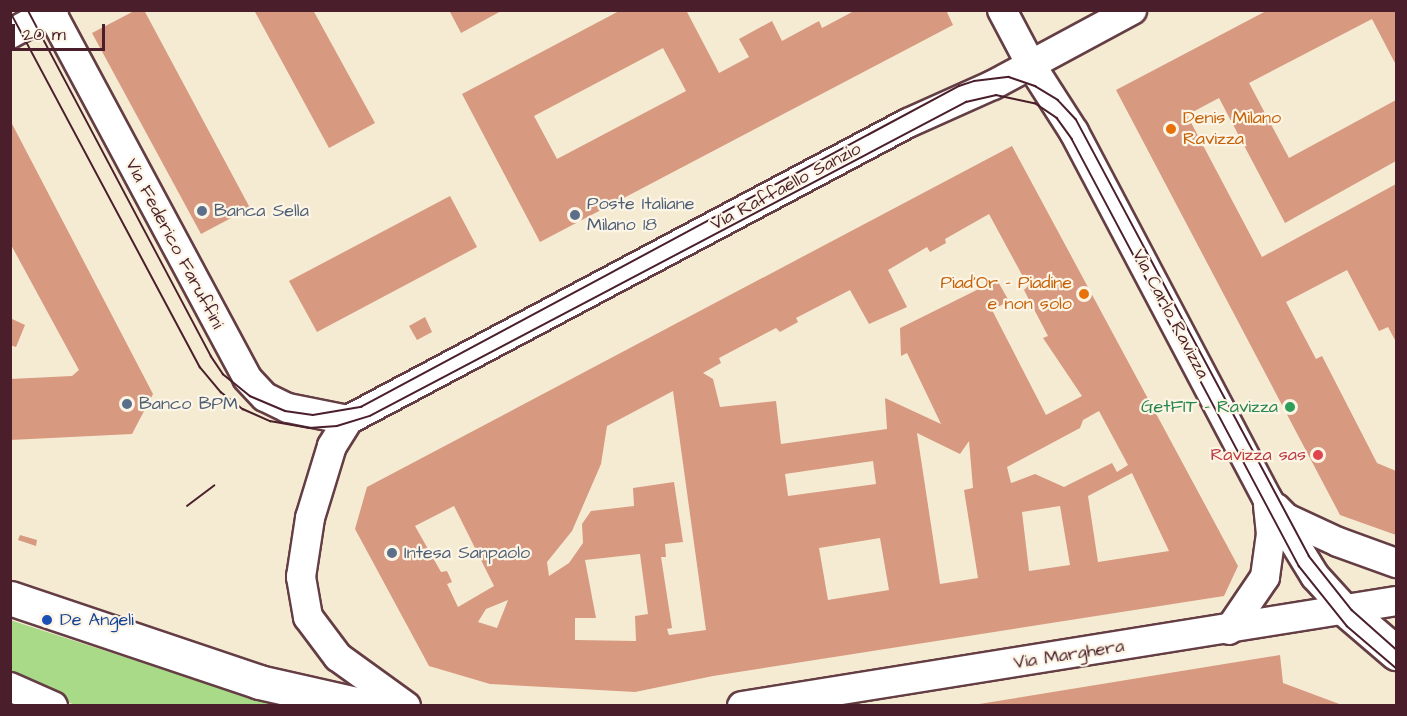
<!DOCTYPE html>
<html>
<head>
<meta charset="utf-8">
<style>
  body { margin:0 }
  #map { position:relative; width:1407px; height:716px; overflow:hidden; background:#f5ebd3; font-family:"Architects Daughter",sans-serif }
  div>[style] { position:absolute }
  .green>* { inset:0; background:#a9da88 }
  .building>* { inset:0; background:#d7997f }
  .roads { filter:drop-shadow(2px 0 #643e44) drop-shadow(-2px 0 #643e44) drop-shadow(0 2px #643e44) drop-shadow(0 -2px #643e44) }
  .street>* { height:28px; margin:-14px; padding:0 14px; transform-origin:14px; border-radius:14px; background:#fff }
  .secondary>* { height:33px; margin:-16.5px; padding:0 16.5px; transform-origin:16.5px; border-radius:16.5px; background:#fff }
  .tram>* { height:1.5px; margin:-0.75px; padding:0 0.75px; transform-origin:0.75px; border-radius:0.75px; background:#4a1f2b }
  .dots>* { width:16px; height:16px; translate:-50% -50%; box-sizing:border-box; border:3px solid #fcf5e5; border-radius:50% }
  span { translate:-50% -50%; white-space:nowrap; text-align:center; line-height:1.15; -webkit-text-stroke:4.5px #fcf5e5; paint-order:stroke }
  .food-label { font-size:18px; color:#c56008 }
  .left { translate:0 -50%; text-align:left }
  .right { translate:-100% -50%; text-align:right }
  .street-label { font-size:18px; color:#4a1f2b }
  .service-label { font-size:18px; color:#4e5e75 }
  .leisure-label { font-size:18px; color:#27864d }
  .health-label { font-size:18px; color:#be3a42 }
  .transit-label { font-size:18px; color:#164399 }
  .frame { position:absolute; inset:0; border:12px solid #4a1f2b; pointer-events:none }
  .scale { position:absolute; left:12px; top:24px; width:93px; height:27px; box-sizing:border-box; border:3px solid #4a1f2b; border-top:0; padding-left:8px; font-size:18px; line-height:21px; white-space:nowrap; color:#4a1f2b; -webkit-text-stroke:4px #fcf5e5; paint-order:stroke }
</style>
</head>
<body>
<div id="map">
  <div class="green">
    <div style="clip-path:polygon(10px 620px,264px 702px,272px 705px,75px 705px,11px 678px)"></div>
  </div>
  <div class="building">
    <div style="clip-path:polygon(136px 10px,144px 10px,250px 208px,201px 234px,92px 33px)"></div>
    <div style="clip-path:polygon(254px 10px,313px 10px,375px 123px,329px 148px)"></div>
    <div style="clip-path:polygon(449px 10px,503px 10px,461px 33px)"></div>
    <div style="clip-path:polygon(evenodd,621px 10px,686px 10px,719px 73px,749px 57px,739px 39px,772px 21px,782px 41px,819px 21px,822px 28px,856px 10px,946px 10px,953px 25px,540px 242px,462px 94px,621px 10px,663px 48px,686px 91px,557px 159px,534px 116px,663px 48px)"></div>
    <div style="clip-path:polygon(1268px 10px,1396px 10px,1396px 65px,1372px 19px,1249px 83px,1289px 158px,1396px 100px,1396px 161px,1285px 223px,1219px 98px,1187px 115px,1262px 257px,1396px 184px,1396px 342px,1388px 327px,1379px 331px,1347px 270px,1286px 302px,1316px 359px,1322px 356px,1377px 463px,1396px 471px,1396px 535px,1340px 515px,1116px 90px)"></div>
    <div style="clip-path:polygon(10px 120px,153px 394px,132px 434px,10px 440px,10px 379px,72px 376px,79px 370px,10px 243px)"></div>
    <div style="clip-path:polygon(evenodd,1012px 146px,1238px 566px,1224px 596px,713px 676px,635px 692px,490px 684px,429px 666px,355px 529px,367px 487px,1012px 146px,989px 214px,1028px 286px,1024px 290px,1048px 336px,1043px 338px,1082px 396px,1046px 415px,992px 310px,1009px 301px,997px 280px,900px 328px,901px 356px,907px 353px,941px 424px,885px 398px,887px 429px,781px 444px,776px 401px,720px 407px,713px 379px,703px 373px,721px 363px,719px 358px,776px 328px,780px 332px,798px 322px,796px 318px,850px 290px,869px 324px,907px 307px,888px 270px,927px 247px,930px 252px,946px 243px,945px 239px,989px 214px,1012px 146px,673px 391px,706px 630px,669px 635px,667px 629px,672px 628px,661px 557px,666px 557px,665px 544px,683px 542px,674px 482px,633px 488px,634px 506px,591px 511px,582px 524px,583px 543px,569px 563px,549px 576px,547px 562px,572px 531px,601px 464px,607px 426px,673px 391px,1012px 146px,1099px 411px,1128px 465px,1117px 472px,1112px 463px,1064px 487px,1035px 474px,1011px 483px,1007px 467px,1080px 428px,1083px 420px,1099px 411px,1012px 146px,917px 433px,960px 454px,969px 441px,973px 488px,964px 490px,978px 578px,940px 584px,917px 433px,1012px 146px,873px 461px,876px 484px,788px 496px,785px 474px,873px 461px,1012px 146px,1132px 473px,1169px 551px,1098px 562px,1088px 496px,1132px 473px,1012px 146px,454px 506px,494px 586px,458px 607px,447px 584px,452px 582px,447px 571px,441px 572px,415px 526px,454px 506px,1012px 146px,1060px 506px,1070px 565px,1029px 571px,1022px 512px,1060px 506px,1012px 146px,880px 538px,889px 590px,828px 600px,819px 548px,880px 538px,1012px 146px,640px 554px,648px 614px,635px 616px,636px 641px,575px 640px,575px 618px,596px 618px,585px 560px,640px 554px,1012px 146px,508px 600px,497px 628px,478px 622px,486px 609px,508px 600px)"></div>
    <div style="clip-path:polygon(450px 196px,477px 247px,317px 332px,289px 281px)"></div>
    <div style="clip-path:polygon(425px 317px,432px 332px,417px 340px,409px 326px)"></div>
    <div style="clip-path:polygon(10px 318px,25px 325px,16px 347px,10px 345px)"></div>
    <div style="clip-path:polygon(20px 535px,37px 540px,36px 546px,18px 540px)"></div>
    <div style="clip-path:polygon(1280px 655px,1283px 683px,1342px 705px,973px 705px)"></div>
  </div>
  <div class="roads">
    <div class="street">
      <div style="left:50px;top:10px;width:417px;rotate:61.8deg"></div>
      <div style="left:247px;top:378px;width:26px;rotate:47deg"></div>
      <div style="left:265px;top:397px;width:25px;rotate:26deg"></div>
      <div style="left:288px;top:408px;width:61px;rotate:11.3deg"></div>
      <div style="left:1002px;top:10px;width:62px;rotate:62.2deg"></div>
      <div style="left:1031px;top:65px;width:80px;rotate:57.3deg"></div>
      <div style="left:1074px;top:132px;width:414px;rotate:62.2deg"></div>
      <div style="left:1267px;top:498px;width:92px;rotate:58.4deg"></div>
      <div style="left:1315px;top:576px;width:47px;rotate:47.6deg"></div>
      <div style="left:10px;top:34px;width:50px;rotate:-28.6deg"></div>
      <div style="left:1276px;top:508px;width:14px;rotate:45deg"></div>
      <div style="left:1286px;top:518px;width:57px;rotate:24.8deg"></div>
      <div style="left:1338px;top:542px;width:62px;rotate:19.9deg"></div>
      <div style="left:1229px;top:630px;width:64px;rotate:-55.8deg"></div>
      <div style="left:1265px;top:577px;width:43px;rotate:-82.1deg"></div>
      <div style="left:1271px;top:534px;width:28px;rotate:-96deg"></div>
      <div style="left:10px;top:687px;width:47px;rotate:23.8deg"></div>
      <div style="left:406px;top:706px;width:84px;rotate:-144.2deg"></div>
      <div style="left:338px;top:657px;width:50px;rotate:-126.9deg"></div>
      <div style="left:308px;top:617px;width:41px;rotate:-99.9deg"></div>
      <div style="left:301px;top:577px;width:60px;rotate:-81.3deg"></div>
      <div style="left:310px;top:518px;width:75px;rotate:-73deg"></div>
      <div style="left:332px;top:446px;width:31px;rotate:-58deg"></div>
      <div style="left:348px;top:420px;width:634px;rotate:-27.94deg"></div>
      <div style="left:908px;top:123px;width:93px;rotate:-24.1deg"></div>
      <div style="left:993px;top:85px;width:158px;rotate:-28.3deg"></div>
      <div style="left:742px;top:706px;width:662px;rotate:-9.12deg"></div>
    </div>
    <div class="secondary">
      <div style="left:10px;top:598px;width:263px;rotate:18.6deg"></div>
      <div style="left:259px;top:682px;width:109px;rotate:12.8deg"></div>
      <div style="left:1347px;top:611px;width:65px;rotate:40.6deg"></div>
    </div>
  </div>
  <div class="tram">
    <div style="left:28px;top:10px;width:391px;rotate:62.1deg"></div>
    <div style="left:211px;top:356px;width:22px;rotate:56deg"></div>
    <div style="left:223px;top:374px;width:35px;rotate:39deg"></div>
    <div style="left:250px;top:396px;width:38px;rotate:23deg"></div>
    <div style="left:285px;top:411px;width:28px;rotate:8deg"></div>
    <div style="left:313px;top:415px;width:49px;rotate:-9.5deg"></div>
    <div style="left:361px;top:407px;width:679px;rotate:-28.23deg"></div>
    <div style="left:959px;top:86px;width:16px;rotate:-18deg"></div>
    <div style="left:974px;top:81px;width:35px;rotate:-7deg"></div>
    <div style="left:1009px;top:77px;width:28px;rotate:19deg"></div>
    <div style="left:1035px;top:86px;width:27px;rotate:31deg"></div>
    <div style="left:1058px;top:100px;width:26px;rotate:47deg"></div>
    <div style="left:1076px;top:119px;width:495px;rotate:61.9deg"></div>
    <div style="left:1309px;top:556px;width:69px;rotate:51.5deg"></div>
    <div style="left:1352px;top:610px;width:59px;rotate:41.6deg"></div>
    <div style="left:10px;top:11px;width:404px;rotate:61.9deg"></div>
    <div style="left:200px;top:367px;width:33px;rotate:50deg"></div>
    <div style="left:221px;top:392px;width:28px;rotate:38deg"></div>
    <div style="left:243px;top:409px;width:30px;rotate:24deg"></div>
    <div style="left:270px;top:421px;width:40px;rotate:10deg"></div>
    <div style="left:309px;top:428px;width:28px;rotate:-4deg"></div>
    <div style="left:337px;top:426px;width:34px;rotate:-17deg"></div>
    <div style="left:370px;top:416px;width:674px;rotate:-27.78deg"></div>
    <div style="left:966px;top:102px;width:31px;rotate:-13deg"></div>
    <div style="left:996px;top:95px;width:40px;rotate:12deg"></div>
    <div style="left:1035px;top:103px;width:27px;rotate:34deg"></div>
    <div style="left:1057px;top:118px;width:26px;rotate:54deg"></div>
    <div style="left:1072px;top:139px;width:484px;rotate:62deg"></div>
    <div style="left:1299px;top:566px;width:77px;rotate:51.3deg"></div>
    <div style="left:1347px;top:626px;width:65px;rotate:40.6deg"></div>
    <div style="left:187px;top:506px;width:34px;rotate:-37deg"></div>
  </div>
  <div class="dots">
    <div style="left:1171px;top:129px;background:#e8710a"></div>
    <div style="left:202px;top:211px;background:#5c6f8a"></div>
    <div style="left:575px;top:215px;background:#5c6f8a"></div>
    <div style="left:1084px;top:294px;background:#e8710a"></div>
    <div style="left:127px;top:404px;background:#5c6f8a"></div>
    <div style="left:1290px;top:407px;background:#2e9e5b"></div>
    <div style="left:1318px;top:455px;background:#e0444e"></div>
    <div style="left:392px;top:553px;background:#5c6f8a"></div>
    <div style="left:47px;top:620px;background:#1a4fb4"></div>
  </div>
  <div class="food-label">
    <span class="left" style="left:1183px;top:129px">Denis Milano<br>Ravizza</span>
    <span class="right" style="left:1072px;top:294px">Piad'Or - Piadine<br>e non solo</span>
  </div>
  <div class="street-label">
    <span style="left:786px;top:187px;rotate:-28deg">Via Raffaello Sanzio</span>
    <span style="left:174px;top:244px;rotate:62deg">Via Federico Faruffini</span>
    <span style="left:1170px;top:314px;rotate:62deg">Via Carlo Ravizza</span>
    <span style="left:1069px;top:655px;rotate:-9deg">Via Marghera</span>
  </div>
  <div class="service-label">
    <span class="left" style="left:587px;top:215px">Poste Italiane<br>Milano 18</span>
    <span class="left" style="left:214px;top:211px">Banca Sella</span>
    <span class="left" style="left:139px;top:404px">Banco BPM</span>
    <span class="left" style="left:404px;top:553px">Intesa Sanpaolo</span>
  </div>
  <div class="leisure-label">
    <span class="right" style="left:1278px;top:407px">GetFIT - Ravizza</span>
  </div>
  <div class="health-label">
    <span class="right" style="left:1306px;top:455px">Ravizza sas</span>
  </div>
  <div class="transit-label">
    <span class="left" style="left:60px;top:620px">De Angeli</span>
  </div>
  <div class="frame"></div>
  <div class="scale">20 m</div>
</div>
</body>
</html>
